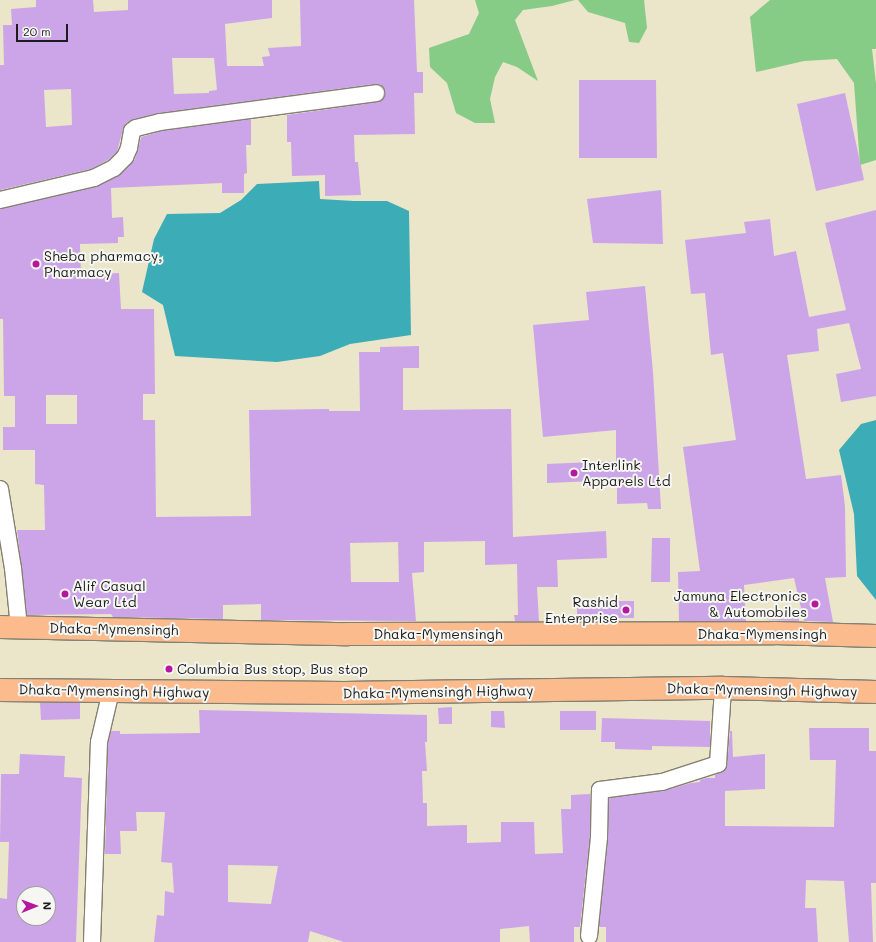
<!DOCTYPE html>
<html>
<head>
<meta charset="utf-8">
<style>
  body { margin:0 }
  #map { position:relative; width:876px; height:942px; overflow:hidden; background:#ebe5c9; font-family:Mali,sans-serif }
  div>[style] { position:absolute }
  .green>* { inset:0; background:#86cb86 }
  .water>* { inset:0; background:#3cadb7 }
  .building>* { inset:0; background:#cca5e9 }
  .roads { filter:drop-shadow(1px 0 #848072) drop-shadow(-1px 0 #848072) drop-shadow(0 1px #848072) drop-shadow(0 -1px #848072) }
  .minor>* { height:16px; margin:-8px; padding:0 8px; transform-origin:8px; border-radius:8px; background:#fff }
  .trunk>* { height:22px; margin:-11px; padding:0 11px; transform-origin:11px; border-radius:11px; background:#fbbb8d }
  .dots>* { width:11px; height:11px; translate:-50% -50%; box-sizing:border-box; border:2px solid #f6f6f2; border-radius:50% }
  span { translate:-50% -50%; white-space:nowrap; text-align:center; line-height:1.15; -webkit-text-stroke:4px #f6f6f2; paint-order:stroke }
  .poi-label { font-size:14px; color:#1c1c1c }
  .left { translate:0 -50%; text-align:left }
  .right { translate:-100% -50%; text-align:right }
  .street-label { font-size:14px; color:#1c1c1c }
  .north { position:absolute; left:16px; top:886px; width:40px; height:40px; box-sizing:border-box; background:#f6f6f2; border:1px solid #9f9f9c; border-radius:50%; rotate:89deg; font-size:11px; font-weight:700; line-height:16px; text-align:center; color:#1c1c1c }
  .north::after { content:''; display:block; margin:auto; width:14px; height:18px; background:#b5179e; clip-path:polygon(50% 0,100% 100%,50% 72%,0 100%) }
  .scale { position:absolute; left:16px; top:24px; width:52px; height:18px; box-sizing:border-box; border:2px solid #1c1c1c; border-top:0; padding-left:5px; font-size:12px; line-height:14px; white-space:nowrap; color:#1c1c1c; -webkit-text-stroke:3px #f6f6f2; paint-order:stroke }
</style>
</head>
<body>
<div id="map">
  <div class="green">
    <div style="clip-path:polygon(475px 0,575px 0,552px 6px,523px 10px,515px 20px,538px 81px,517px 67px,503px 62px,495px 77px,490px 99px,495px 123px,475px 123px,456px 113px,447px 83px,430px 67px,429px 48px,469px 34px,479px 13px)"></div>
    <div style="clip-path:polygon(578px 0,644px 0,647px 28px,639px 43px,629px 42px,625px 23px,588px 12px)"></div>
    <div style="clip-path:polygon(770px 0,876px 0,876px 49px,872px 49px,876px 84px,876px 160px,860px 165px,854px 83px,837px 59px,804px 61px,756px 72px,750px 17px)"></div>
  </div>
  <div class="water">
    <div style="clip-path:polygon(319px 181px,320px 199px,354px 201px,387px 201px,409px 211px,411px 335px,350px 344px,320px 356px,277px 362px,175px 356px,163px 305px,142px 292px,154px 239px,167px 214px,220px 213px,241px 200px,257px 184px)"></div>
    <div style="clip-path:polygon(876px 420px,876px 600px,857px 576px,854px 514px,839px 450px,861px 424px)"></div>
  </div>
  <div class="building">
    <div style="clip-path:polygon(evenodd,36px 0,93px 0,94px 12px,128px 10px,128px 0,272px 0,272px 18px,225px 24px,227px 66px,264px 66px,262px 57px,270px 56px,268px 48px,301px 46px,300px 0,414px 0,417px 72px,423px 72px,423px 93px,414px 93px,415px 134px,354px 135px,355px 162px,358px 162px,361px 195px,325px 196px,325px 175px,292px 176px,291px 142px,287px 142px,287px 115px,378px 102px,382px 100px,385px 92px,380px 84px,375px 84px,159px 113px,134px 119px,126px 123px,123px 129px,117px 152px,108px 160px,91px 169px,0 190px,0 65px,4px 65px,3px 25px,12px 25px,11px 9px,36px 7px,36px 0,172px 58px,214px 58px,217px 90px,209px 91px,209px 93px,174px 94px,172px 58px,36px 0,71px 89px,72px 125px,46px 127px,44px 90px,71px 89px)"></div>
    <div style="clip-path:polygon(579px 80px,656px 80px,657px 158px,579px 158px)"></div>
    <div style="clip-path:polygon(845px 93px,864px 180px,816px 191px,797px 104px)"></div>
    <div style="clip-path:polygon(evenodd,251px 119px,251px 145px,246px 145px,247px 173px,244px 174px,244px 193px,222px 193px,222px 183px,111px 188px,112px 218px,123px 217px,124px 237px,118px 237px,118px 243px,80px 244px,81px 275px,119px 273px,121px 309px,154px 309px,155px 394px,143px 394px,143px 420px,155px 420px,156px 517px,251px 516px,249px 410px,329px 409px,329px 411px,360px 411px,359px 352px,380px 352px,380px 347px,419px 346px,419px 368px,403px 368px,403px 410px,511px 409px,513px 537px,606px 531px,607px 558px,557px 560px,558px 587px,537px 587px,539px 621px,515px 621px,514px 615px,518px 615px,517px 564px,485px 565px,485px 541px,424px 542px,424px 572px,412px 573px,416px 621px,261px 620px,261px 604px,223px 605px,223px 619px,113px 617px,111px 614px,27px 615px,17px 530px,45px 530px,44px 485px,35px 484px,35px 450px,3px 450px,3px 427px,15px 427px,15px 396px,4px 396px,3px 319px,0 319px,0 209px,96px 187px,118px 176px,134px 161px,138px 150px,141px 137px,162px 131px,251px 119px,46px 395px,77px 395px,77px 424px,46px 424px,46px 395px,251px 119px,398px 542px,399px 582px,351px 582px,350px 543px,398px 542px)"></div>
    <div style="clip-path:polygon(661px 190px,663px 244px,593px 243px,587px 199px)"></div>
    <div style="clip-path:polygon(876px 210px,876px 396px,841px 402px,836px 374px,861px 369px,849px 323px,817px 329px,819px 351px,787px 355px,806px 479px,841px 475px,845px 506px,846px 577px,825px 578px,833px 622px,804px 621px,794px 578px,744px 585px,746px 621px,679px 621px,678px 572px,700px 571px,683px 447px,736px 440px,723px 353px,711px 355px,705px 293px,691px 294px,685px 240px,746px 233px,744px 222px,770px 219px,774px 256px,796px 251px,809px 317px,846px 310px,825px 223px)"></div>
    <div style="clip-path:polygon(645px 286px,653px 372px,661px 509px,648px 509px,647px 503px,617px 504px,617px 480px,547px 483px,547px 464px,616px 461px,616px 430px,543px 437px,533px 325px,589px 320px,586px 292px)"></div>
    <div style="clip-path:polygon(652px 538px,670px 538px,670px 582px,651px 582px)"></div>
    <div style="clip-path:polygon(618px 601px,634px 601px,634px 618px,613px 618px,613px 621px,577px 621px,577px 603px,618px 603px)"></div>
    <div style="clip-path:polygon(799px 618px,799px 621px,762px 620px)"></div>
    <div style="clip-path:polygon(40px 703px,80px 703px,80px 719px,41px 720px)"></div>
    <div style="clip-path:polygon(452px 707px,452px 724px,439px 724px,438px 708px)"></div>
    <div style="clip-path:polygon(evenodd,199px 710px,427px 715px,427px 742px,425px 742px,427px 771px,422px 771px,423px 803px,427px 803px,427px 826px,467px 825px,467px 843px,501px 842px,501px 822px,534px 822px,535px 854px,563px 853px,561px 809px,571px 809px,571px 795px,590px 794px,590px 836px,580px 927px,574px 927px,574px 942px,530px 942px,529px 926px,500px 929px,500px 942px,344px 942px,310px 931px,308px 942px,154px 942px,157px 915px,164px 916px,165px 891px,174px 893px,172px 863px,161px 862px,165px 812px,136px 812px,137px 831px,120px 831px,121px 854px,105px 854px,108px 743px,111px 731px,120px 731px,120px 734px,200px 733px,199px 710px,228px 865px,278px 866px,271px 904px,228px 902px,228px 865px)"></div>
    <div style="clip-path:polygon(491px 711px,504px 711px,505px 728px,491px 727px)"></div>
    <div style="clip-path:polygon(560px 711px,596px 711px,596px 730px,560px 730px)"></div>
    <div style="clip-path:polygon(602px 718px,710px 721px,710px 747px,652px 746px,652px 750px,615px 749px,615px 742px,601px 742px)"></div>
    <div style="clip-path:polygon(809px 728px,869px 728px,869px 751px,876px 751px,876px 883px,871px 883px,873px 942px,849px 942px,844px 881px,806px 880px,805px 908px,816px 908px,818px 942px,606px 942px,606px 927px,599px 927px,608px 838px,609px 798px,663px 791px,691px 783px,700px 782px,700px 780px,706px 778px,715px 778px,715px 775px,725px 770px,727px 765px,730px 731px,732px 731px,733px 757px,765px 754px,765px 789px,725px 791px,725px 826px,834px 827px,836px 760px,810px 760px)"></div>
    <div style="clip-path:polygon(evenodd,20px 754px,65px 756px,64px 777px,82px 778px,76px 942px,0 942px,0 898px,7px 899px,9px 842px,0 842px,1px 774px,19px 774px,20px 754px,24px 894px,48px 894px,48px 918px,24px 918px,24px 894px)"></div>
  </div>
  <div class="roads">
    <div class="minor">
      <div style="left:0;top:200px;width:97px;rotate:-13.2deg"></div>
      <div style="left:94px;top:178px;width:22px;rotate:-27deg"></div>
      <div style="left:114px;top:168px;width:16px;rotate:-45deg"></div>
      <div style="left:125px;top:157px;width:10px;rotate:-66deg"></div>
      <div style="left:129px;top:148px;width:17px;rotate:-80deg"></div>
      <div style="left:132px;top:131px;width:5px;rotate:-37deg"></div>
      <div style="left:136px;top:128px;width:25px;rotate:-14deg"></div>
      <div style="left:160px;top:122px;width:218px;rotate:-7.6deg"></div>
      <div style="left:0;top:489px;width:80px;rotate:80.7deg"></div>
      <div style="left:13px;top:568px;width:59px;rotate:84.2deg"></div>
      <div style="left:589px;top:936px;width:100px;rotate:-84.2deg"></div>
      <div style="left:599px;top:837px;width:47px;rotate:-88.8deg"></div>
      <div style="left:600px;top:790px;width:63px;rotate:-7.4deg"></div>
      <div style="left:662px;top:782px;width:59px;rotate:-17.8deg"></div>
      <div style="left:718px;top:764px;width:76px;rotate:-86.2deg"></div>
      <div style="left:92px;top:942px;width:200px;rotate:-88deg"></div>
      <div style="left:99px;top:742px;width:52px;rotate:-76.8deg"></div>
    </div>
    <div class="trunk">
      <div style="left:0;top:627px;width:347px;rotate:1.2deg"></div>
      <div style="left:347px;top:634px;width:427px;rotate:-0.1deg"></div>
      <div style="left:774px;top:633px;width:102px;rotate:1.7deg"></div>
      <div style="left:0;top:690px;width:344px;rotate:0.5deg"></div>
      <div style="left:344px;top:693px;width:379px;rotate:-0.8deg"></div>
      <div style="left:723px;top:688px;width:153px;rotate:1.5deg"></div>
    </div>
  </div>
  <div class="dots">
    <div style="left:36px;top:264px;background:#b5179e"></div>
    <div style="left:574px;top:473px;background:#b5179e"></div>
    <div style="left:65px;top:594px;background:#b5179e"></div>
    <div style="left:815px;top:604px;background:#b5179e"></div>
    <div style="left:626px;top:610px;background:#b5179e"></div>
    <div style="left:169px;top:669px;background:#b5179e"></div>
  </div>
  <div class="poi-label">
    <span class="left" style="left:44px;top:264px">Sheba pharmacy,<br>Pharmacy</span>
    <span class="left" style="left:582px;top:473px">Interlink<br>Apparels Ltd</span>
    <span class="left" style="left:73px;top:594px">Alif Casual<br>Wear Ltd</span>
    <span class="right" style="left:807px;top:604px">Jamuna Electronics<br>&amp; Automobiles</span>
    <span class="right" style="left:618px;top:610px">Rashid<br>Enterprise</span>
    <span class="left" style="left:177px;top:669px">Columbia Bus stop, Bus stop</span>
  </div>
  <div class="street-label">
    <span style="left:114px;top:629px;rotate:1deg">Dhaka-Mymensingh</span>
    <span style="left:438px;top:634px">Dhaka-Mymensingh</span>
    <span style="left:762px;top:634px">Dhaka-Mymensingh</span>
    <span style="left:762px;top:690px;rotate:1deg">Dhaka-Mymensingh Highway</span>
    <span style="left:114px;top:691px;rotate:1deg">Dhaka-Mymensingh Highway</span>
    <span style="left:438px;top:692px;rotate:-1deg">Dhaka-Mymensingh Highway</span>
  </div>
  <div class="north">N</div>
  <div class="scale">20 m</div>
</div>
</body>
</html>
